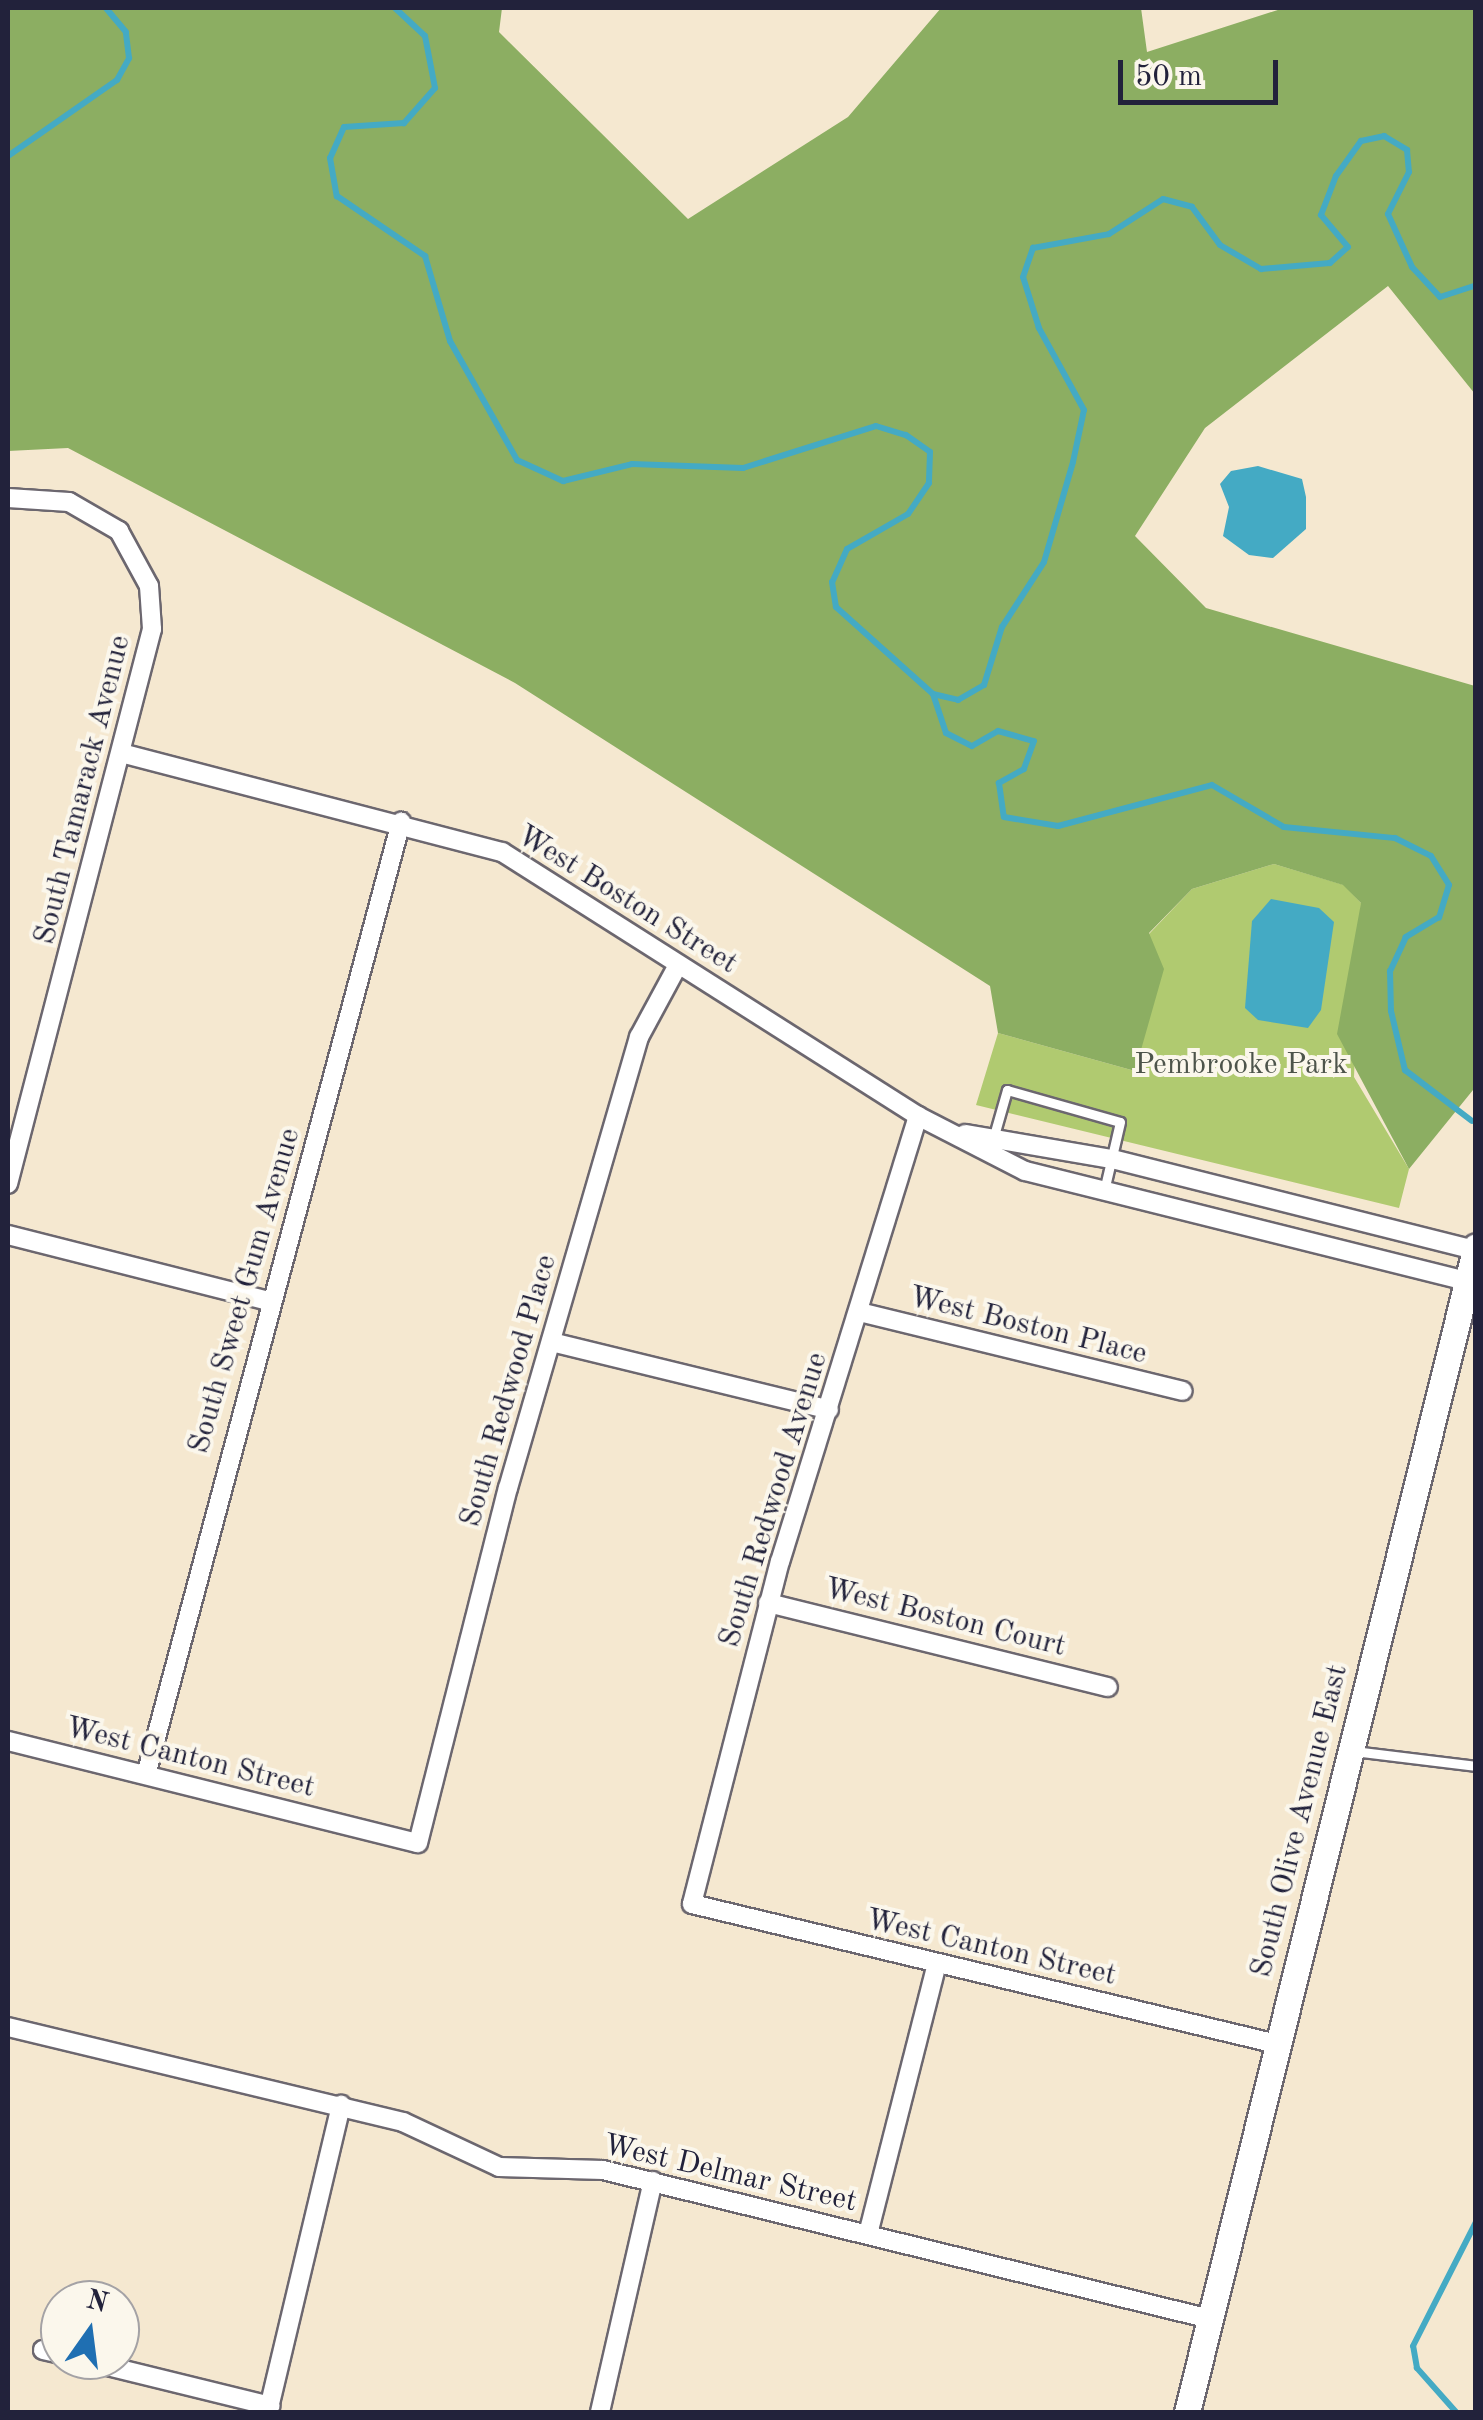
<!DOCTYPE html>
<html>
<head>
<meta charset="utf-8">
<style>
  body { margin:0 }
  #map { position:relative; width:1483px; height:2420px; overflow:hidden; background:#f5e8d0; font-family:"Old Standard TT",serif }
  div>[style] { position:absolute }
  .green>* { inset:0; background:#b0ca70 }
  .forest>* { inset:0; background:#8cae62 }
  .water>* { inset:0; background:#44aac4 }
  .stream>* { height:6px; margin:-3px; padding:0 3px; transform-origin:3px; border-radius:3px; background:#44aac4 }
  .roads { filter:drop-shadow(2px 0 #6c676f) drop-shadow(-2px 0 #6c676f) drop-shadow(0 2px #6c676f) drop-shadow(0 -2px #6c676f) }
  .lane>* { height:9px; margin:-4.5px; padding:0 4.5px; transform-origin:4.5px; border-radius:4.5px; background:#fff }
  .street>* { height:18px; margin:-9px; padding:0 9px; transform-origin:9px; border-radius:9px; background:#fff }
  .secondary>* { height:25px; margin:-12.5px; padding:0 12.5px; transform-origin:12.5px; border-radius:12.5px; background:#fff }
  span { translate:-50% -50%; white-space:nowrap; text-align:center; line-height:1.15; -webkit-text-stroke:8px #fbf7ec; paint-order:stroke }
  .street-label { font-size:30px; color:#22223b }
  .park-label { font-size:30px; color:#4d544b }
  .frame { position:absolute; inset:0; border:10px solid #22223b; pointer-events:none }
  .north { position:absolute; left:40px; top:2280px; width:100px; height:100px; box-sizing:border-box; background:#fbf7ec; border:2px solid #a4a2a5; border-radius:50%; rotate:14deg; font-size:28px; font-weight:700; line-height:40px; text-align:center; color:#22223b }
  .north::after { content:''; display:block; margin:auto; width:35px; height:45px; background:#1f6fb2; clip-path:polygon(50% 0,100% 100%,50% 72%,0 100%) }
  .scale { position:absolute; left:1118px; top:60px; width:160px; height:45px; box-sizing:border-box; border:5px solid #22223b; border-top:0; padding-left:12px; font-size:30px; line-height:35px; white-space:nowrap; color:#22223b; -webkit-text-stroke:8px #fbf7ec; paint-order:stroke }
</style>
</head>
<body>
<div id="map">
  <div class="green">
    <div style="clip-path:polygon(1274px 864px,1344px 885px,1361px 903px,1354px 1077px,1409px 1169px,1399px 1208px,976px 1105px,998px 1033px,1135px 1071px,1149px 934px,1192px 889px)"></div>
  </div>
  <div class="forest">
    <div style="clip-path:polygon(8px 8px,502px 8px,499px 32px,688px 219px,848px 117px,941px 8px,1141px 8px,1147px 52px,1284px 8px,1475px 8px,1475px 394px,1388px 286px,1205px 428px,1135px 536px,1206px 608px,1475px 686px,1473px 1090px,1409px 1169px,1337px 1034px,1361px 903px,1343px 885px,1274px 864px,1192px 889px,1149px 933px,1164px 969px,1135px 1071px,998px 1033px,990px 986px,515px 683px,68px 448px,8px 451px)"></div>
  </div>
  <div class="water">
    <div style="clip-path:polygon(1258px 466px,1302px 479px,1306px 497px,1306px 529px,1273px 558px,1249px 555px,1223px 536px,1229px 507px,1220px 484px,1231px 471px)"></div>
    <div style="clip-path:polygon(1271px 899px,1319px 908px,1334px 922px,1321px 1010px,1308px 1028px,1258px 1020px,1245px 1008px,1252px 921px)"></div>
  </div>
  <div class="stream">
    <div style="left:395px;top:8px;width:41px;rotate:43deg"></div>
    <div style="left:425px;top:36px;width:53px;rotate:79.1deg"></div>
    <div style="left:435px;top:88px;width:47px;rotate:131.5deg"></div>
    <div style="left:404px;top:123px;width:60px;rotate:176.2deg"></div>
    <div style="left:344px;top:127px;width:34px;rotate:114deg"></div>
    <div style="left:330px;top:158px;width:39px;rotate:80deg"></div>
    <div style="left:337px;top:196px;width:107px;rotate:34.3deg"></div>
    <div style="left:425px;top:256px;width:89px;rotate:73.6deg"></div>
    <div style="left:450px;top:341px;width:137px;rotate:60.6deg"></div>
    <div style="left:517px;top:460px;width:51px;rotate:24.5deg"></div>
    <div style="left:563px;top:481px;width:71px;rotate:-13.8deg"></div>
    <div style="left:632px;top:464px;width:111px;rotate:2.1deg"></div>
    <div style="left:743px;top:468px;width:139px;rotate:-17.5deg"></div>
    <div style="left:876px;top:426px;width:31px;rotate:17deg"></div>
    <div style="left:906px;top:435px;width:29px;rotate:35deg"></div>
    <div style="left:930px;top:452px;width:31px;rotate:92deg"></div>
    <div style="left:929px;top:483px;width:37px;rotate:124deg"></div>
    <div style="left:908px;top:514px;width:70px;rotate:150.2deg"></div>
    <div style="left:847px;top:549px;width:36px;rotate:114deg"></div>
    <div style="left:832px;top:582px;width:25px;rotate:81deg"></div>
    <div style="left:836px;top:607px;width:130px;rotate:41.9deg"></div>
    <div style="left:933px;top:694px;width:26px;rotate:13deg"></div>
    <div style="left:958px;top:700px;width:30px;rotate:-30deg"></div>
    <div style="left:984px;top:685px;width:61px;rotate:-72.8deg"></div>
    <div style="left:1002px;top:627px;width:77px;rotate:-57.1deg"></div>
    <div style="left:1044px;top:562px;width:104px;rotate:-73.8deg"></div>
    <div style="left:1073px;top:462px;width:53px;rotate:-78.1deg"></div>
    <div style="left:1084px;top:410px;width:94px;rotate:-118.8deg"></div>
    <div style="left:1039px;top:328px;width:53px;rotate:-107.4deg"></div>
    <div style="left:1023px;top:277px;width:31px;rotate:-71deg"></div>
    <div style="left:1033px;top:248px;width:77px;rotate:-10.4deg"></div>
    <div style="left:1109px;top:234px;width:64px;rotate:-32.9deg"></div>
    <div style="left:1163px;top:199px;width:30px;rotate:15deg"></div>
    <div style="left:1192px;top:207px;width:47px;rotate:53.6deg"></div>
    <div style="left:1220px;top:245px;width:48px;rotate:30.3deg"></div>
    <div style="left:1261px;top:269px;width:69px;rotate:-5deg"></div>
    <div style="left:1330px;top:263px;width:24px;rotate:-42deg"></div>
    <div style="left:1348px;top:247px;width:42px;rotate:-130.2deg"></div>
    <div style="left:1321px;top:215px;width:42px;rotate:-69deg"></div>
    <div style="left:1336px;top:176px;width:43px;rotate:-54.5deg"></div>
    <div style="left:1361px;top:141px;width:24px;rotate:-12deg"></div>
    <div style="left:1384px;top:136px;width:27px;rotate:31deg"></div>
    <div style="left:1407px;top:150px;width:22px;rotate:85deg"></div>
    <div style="left:1409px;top:172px;width:47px;rotate:116.6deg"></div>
    <div style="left:1388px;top:214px;width:58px;rotate:65.6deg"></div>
    <div style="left:1412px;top:267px;width:41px;rotate:47deg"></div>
    <div style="left:1440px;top:297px;width:38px;rotate:-18deg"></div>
    <div style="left:8px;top:156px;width:133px;rotate:-34.9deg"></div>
    <div style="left:117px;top:80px;width:25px;rotate:-61deg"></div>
    <div style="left:129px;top:58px;width:26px;rotate:-97deg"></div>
    <div style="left:126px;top:32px;width:31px;rotate:-130deg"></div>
    <div style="left:933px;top:694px;width:41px;rotate:71.6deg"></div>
    <div style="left:946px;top:733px;width:29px;rotate:27deg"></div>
    <div style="left:972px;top:746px;width:30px;rotate:-30deg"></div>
    <div style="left:998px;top:731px;width:37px;rotate:16deg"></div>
    <div style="left:1034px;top:741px;width:30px;rotate:110deg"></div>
    <div style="left:1024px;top:769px;width:29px;rotate:151deg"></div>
    <div style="left:999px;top:783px;width:34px;rotate:82deg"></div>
    <div style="left:1004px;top:817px;width:55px;rotate:9.5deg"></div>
    <div style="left:1058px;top:826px;width:159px;rotate:-14.9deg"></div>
    <div style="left:1212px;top:785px;width:83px;rotate:30.3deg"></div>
    <div style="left:1284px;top:827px;width:112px;rotate:5.7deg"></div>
    <div style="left:1395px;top:838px;width:40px;rotate:26.6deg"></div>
    <div style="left:1431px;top:856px;width:34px;rotate:58deg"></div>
    <div style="left:1449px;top:885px;width:34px;rotate:107deg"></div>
    <div style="left:1439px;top:917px;width:39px;rotate:149deg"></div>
    <div style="left:1406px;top:937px;width:38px;rotate:115deg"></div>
    <div style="left:1390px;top:971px;width:40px;rotate:88.6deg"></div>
    <div style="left:1391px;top:1011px;width:61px;rotate:76.7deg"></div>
    <div style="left:1405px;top:1070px;width:84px;rotate:37.3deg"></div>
    <div style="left:1456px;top:2412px;width:59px;rotate:-131.6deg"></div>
    <div style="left:1417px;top:2368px;width:22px;rotate:-100deg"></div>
    <div style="left:1413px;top:2346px;width:139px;rotate:-63.1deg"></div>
  </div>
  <div class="roads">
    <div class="lane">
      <div style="left:993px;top:1139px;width:51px;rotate:-74.1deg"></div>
      <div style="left:1007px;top:1090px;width:117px;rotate:15.8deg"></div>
      <div style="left:1120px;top:1122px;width:71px;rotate:103.1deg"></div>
      <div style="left:1354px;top:1751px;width:123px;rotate:7deg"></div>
    </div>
    <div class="street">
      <div style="left:8px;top:498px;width:61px;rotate:3.8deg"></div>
      <div style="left:69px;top:502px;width:58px;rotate:30.1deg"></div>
      <div style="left:119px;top:531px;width:63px;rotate:61.4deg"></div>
      <div style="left:149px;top:586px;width:43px;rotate:86deg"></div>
      <div style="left:152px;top:629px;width:573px;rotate:104.55deg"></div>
      <div style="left:125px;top:754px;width:390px;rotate:14.6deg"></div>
      <div style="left:502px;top:852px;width:493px;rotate:32.4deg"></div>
      <div style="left:918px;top:1116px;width:120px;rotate:27.2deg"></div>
      <div style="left:1025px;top:1171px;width:455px;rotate:14deg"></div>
      <div style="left:918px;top:1116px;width:466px;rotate:107.2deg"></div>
      <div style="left:780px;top:1561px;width:354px;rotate:104.4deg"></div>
      <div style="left:692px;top:1904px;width:602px;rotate:13.46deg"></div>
      <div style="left:965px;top:1134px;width:149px;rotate:9.7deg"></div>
      <div style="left:1112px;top:1159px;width:374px;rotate:14.1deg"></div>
      <div style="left:8px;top:1235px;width:269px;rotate:14.2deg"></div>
      <div style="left:859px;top:1312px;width:333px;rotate:13.7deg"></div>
      <div style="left:551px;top:1342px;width:286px;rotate:13.7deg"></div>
      <div style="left:768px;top:1603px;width:350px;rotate:13.9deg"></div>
      <div style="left:8px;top:1741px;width:422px;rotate:14deg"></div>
      <div style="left:418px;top:1843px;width:366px;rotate:-75.8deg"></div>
      <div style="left:508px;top:1488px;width:470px;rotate:-73.8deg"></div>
      <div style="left:639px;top:1037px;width:82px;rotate:-61.6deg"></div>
      <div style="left:146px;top:1775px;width:987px;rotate:-75.02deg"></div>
      <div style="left:8px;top:2027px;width:406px;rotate:13.5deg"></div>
      <div style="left:403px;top:2122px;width:106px;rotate:25.1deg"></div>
      <div style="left:499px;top:2167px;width:104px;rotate:1.7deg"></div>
      <div style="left:603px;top:2170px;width:625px;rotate:13.79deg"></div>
      <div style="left:868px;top:2234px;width:279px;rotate:-75.7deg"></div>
      <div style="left:43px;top:2350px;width:17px;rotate:13deg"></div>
      <div style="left:83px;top:2360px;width:193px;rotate:13.8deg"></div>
      <div style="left:268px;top:2412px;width:316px;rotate:-76.6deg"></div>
      <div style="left:600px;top:2412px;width:237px;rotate:-77.1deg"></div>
    </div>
    <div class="secondary">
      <div style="left:1187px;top:2412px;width:1201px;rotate:-76.08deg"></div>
    </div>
  </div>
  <div class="street-label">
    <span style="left:83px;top:790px;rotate:-76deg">South Tamarack Avenue</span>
    <span style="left:627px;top:900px;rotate:32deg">West Boston Street</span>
    <span style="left:245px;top:1291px;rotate:-74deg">South Sweet Gum Avenue</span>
    <span style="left:1028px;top:1326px;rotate:14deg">West Boston Place</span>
    <span style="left:509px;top:1391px;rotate:-74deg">South Redwood Place</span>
    <span style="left:774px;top:1500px;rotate:-73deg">South Redwood Avenue</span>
    <span style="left:945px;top:1618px;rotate:14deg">West Boston Court</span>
    <span style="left:190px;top:1758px;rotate:14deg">West Canton Street</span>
    <span style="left:1300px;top:1821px;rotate:-76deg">South Olive Avenue East</span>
    <span style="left:991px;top:1948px;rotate:13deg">West Canton Street</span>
    <span style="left:730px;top:2174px;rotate:13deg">West Delmar Street</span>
  </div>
  <div class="park-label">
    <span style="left:1241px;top:1065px">Pembrooke Park</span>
  </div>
  <div class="frame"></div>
  <div class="north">N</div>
  <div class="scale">50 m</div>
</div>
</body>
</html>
